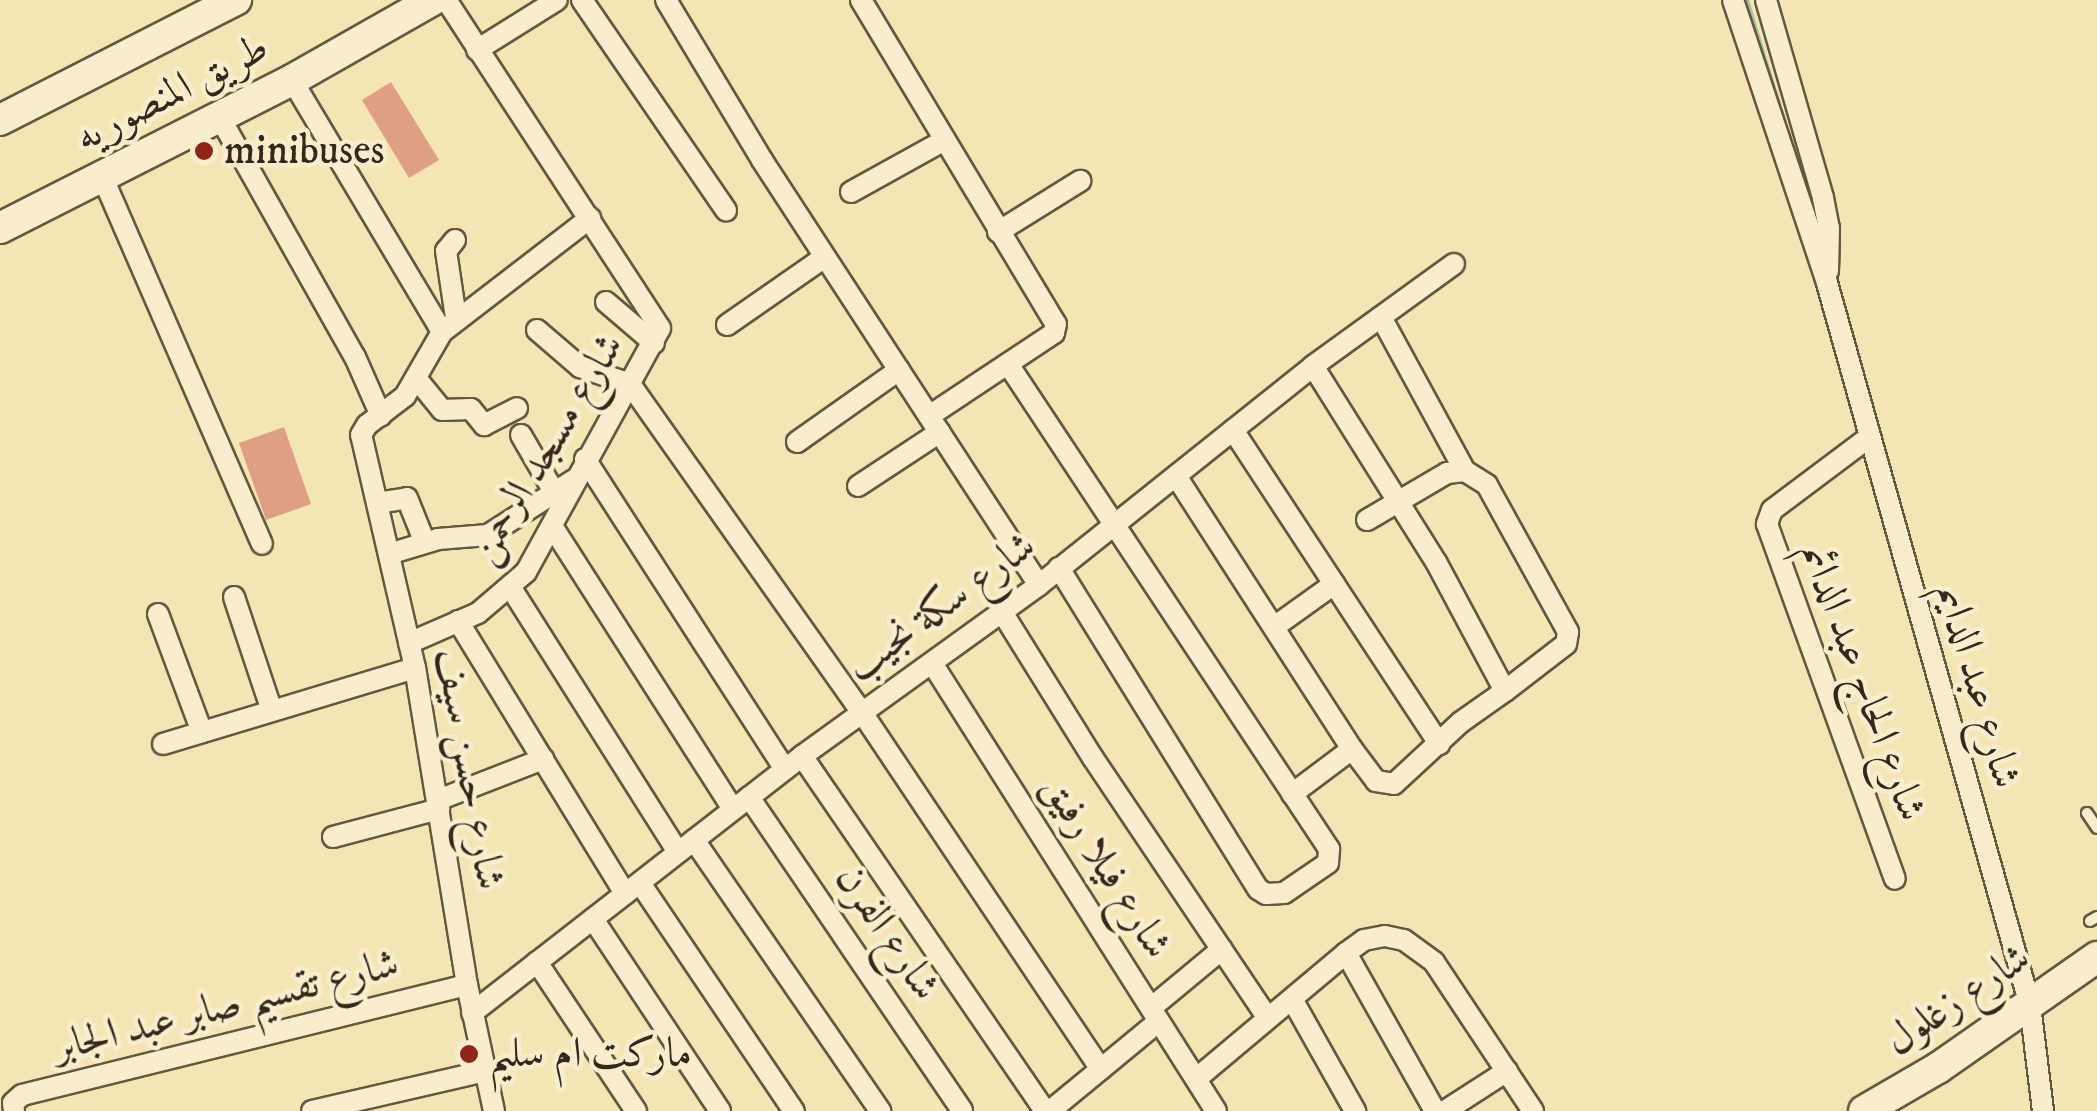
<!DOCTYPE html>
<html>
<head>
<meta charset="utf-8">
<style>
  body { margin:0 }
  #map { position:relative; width:2097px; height:1111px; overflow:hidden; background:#f5e5b4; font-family:"IM FELL DW Pica",Amiri,serif }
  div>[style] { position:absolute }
  .stream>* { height:5px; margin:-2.5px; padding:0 2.5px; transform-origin:2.5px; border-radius:2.5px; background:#9dc0a7 }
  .building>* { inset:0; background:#df9f85 }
  .roads { filter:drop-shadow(2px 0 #655740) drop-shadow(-2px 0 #655740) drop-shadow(0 2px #655740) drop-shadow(0 -2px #655740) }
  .lane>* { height:10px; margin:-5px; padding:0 5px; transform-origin:5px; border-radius:5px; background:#f8eece }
  .street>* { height:20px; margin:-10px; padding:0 10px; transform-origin:10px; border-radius:10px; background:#f8eece }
  .secondary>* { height:30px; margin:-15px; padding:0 15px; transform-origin:15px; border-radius:15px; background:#f8eece }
  .dots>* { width:28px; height:28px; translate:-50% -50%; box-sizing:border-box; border:5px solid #f8eece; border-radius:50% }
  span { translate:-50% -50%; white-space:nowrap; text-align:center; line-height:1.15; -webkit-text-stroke:9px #f8eece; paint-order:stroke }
  .street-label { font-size:42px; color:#35281a }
  .poi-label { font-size:42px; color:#35281a }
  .left { translate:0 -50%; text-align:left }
</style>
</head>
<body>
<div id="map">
  <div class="stream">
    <div style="left:1746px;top:0;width:122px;rotate:72.9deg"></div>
  </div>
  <div class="building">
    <div style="clip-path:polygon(391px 82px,439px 160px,409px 178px,362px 100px)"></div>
    <div style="clip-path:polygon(284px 427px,311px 504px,266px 520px,239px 443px)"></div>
  </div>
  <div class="roads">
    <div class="lane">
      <div style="left:2087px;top:813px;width:18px;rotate:56deg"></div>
      <div style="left:2090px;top:921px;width:8px;rotate:-30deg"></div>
    </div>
    <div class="street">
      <div style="left:582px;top:0;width:255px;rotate:55.6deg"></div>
      <div style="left:666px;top:0;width:187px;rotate:59deg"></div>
      <div style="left:762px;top:160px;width:507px;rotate:56.91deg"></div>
      <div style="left:861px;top:0;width:378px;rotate:59deg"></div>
      <div style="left:1056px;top:324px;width:9px;rotate:103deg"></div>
      <div style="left:1054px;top:333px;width:150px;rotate:146.4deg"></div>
      <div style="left:1733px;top:0;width:298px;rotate:71.6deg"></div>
      <div style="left:1827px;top:283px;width:750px;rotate:74.3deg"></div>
      <div style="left:2030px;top:1005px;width:107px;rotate:83deg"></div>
      <div style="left:1766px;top:0;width:206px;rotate:73.9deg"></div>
      <div style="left:1823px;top:198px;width:31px;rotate:79deg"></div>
      <div style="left:1829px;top:228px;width:43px;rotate:91.3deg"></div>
      <div style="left:477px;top:50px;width:94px;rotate:-32deg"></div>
      <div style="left:292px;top:80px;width:293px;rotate:59.2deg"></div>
      <div style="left:219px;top:116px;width:277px;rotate:60.6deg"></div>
      <div style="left:355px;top:357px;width:64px;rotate:66.2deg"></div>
      <div style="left:102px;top:176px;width:401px;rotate:66.5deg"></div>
      <div style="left:851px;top:192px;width:107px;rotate:-29deg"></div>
      <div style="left:998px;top:232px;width:97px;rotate:-31.9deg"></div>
      <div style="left:455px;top:240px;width:14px;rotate:129deg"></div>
      <div style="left:446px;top:251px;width:68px;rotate:81.5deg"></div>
      <div style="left:606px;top:302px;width:63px;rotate:40.5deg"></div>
      <div style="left:1381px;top:317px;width:175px;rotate:61.4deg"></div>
      <div style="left:727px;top:325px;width:119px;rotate:-34.8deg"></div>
      <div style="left:537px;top:330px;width:57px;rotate:40.7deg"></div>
      <div style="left:580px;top:367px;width:53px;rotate:18.8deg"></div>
      <div style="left:630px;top:384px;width:400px;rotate:54.8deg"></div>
      <div style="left:861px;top:711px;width:431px;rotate:56.2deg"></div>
      <div style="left:1008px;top:364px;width:582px;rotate:56.5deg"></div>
      <div style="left:1329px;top:849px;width:14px;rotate:94deg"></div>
      <div style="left:1328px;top:863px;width:53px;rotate:145.7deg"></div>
      <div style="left:1284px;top:893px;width:18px;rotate:177deg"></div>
      <div style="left:1266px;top:894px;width:9px;rotate:-148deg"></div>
      <div style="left:1258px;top:889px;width:378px;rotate:-121.8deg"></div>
      <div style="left:416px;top:378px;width:41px;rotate:50.9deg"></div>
      <div style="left:442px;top:410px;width:29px;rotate:-2deg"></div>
      <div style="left:471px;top:409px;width:21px;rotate:51deg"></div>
      <div style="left:484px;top:425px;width:37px;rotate:-27deg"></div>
      <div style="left:1233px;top:430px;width:376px;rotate:56.7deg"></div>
      <div style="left:521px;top:435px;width:66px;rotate:59.9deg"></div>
      <div style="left:1868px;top:438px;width:120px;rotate:143.1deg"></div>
      <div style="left:1772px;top:510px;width:15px;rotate:110deg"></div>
      <div style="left:1767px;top:524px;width:377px;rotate:70.2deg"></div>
      <div style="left:797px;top:442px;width:125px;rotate:-35.2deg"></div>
      <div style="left:585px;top:459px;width:369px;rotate:57.2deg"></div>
      <div style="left:1176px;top:476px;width:325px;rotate:57.2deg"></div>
      <div style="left:1352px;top:749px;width:40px;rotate:53deg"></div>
      <div style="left:1376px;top:781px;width:18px;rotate:9deg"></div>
      <div style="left:1394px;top:784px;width:91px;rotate:-42.8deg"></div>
      <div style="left:1461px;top:722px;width:54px;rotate:-35.2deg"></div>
      <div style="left:1505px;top:691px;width:146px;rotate:-118.1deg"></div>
      <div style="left:1436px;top:562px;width:231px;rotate:-122.1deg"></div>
      <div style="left:858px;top:486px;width:98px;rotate:-33.4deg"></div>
      <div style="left:377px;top:503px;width:30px;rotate:-9deg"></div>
      <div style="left:407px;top:498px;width:48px;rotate:68.2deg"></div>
      <div style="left:1367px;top:520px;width:93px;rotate:-30.4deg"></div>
      <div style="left:1447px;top:473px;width:18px;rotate:-6deg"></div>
      <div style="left:1465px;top:471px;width:26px;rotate:32deg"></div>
      <div style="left:1487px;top:485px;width:168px;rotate:61.1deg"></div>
      <div style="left:1568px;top:632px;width:12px;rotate:99deg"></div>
      <div style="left:1566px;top:644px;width:77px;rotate:142.4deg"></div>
      <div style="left:552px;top:526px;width:336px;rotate:57.4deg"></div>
      <div style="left:389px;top:554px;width:51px;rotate:-17deg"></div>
      <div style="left:438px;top:539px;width:50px;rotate:-4.6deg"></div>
      <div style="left:488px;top:535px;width:102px;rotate:-32.6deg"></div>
      <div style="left:511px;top:588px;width:312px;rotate:57.7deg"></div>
      <div style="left:234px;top:597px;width:120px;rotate:71.6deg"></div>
      <div style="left:1002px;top:612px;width:172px;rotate:58.1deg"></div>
      <div style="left:1093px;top:758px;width:312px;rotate:56.1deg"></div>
      <div style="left:158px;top:614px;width:126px;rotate:69.6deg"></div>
      <div style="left:458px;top:621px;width:320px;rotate:58.5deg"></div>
      <div style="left:1274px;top:627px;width:74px;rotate:-35.6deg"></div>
      <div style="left:409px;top:643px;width:75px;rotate:-23.5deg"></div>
      <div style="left:478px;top:613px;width:63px;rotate:-40.5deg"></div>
      <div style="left:526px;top:572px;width:278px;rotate:-61.2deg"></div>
      <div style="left:660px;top:328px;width:392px;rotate:-123.1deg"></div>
      <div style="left:932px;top:663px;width:530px;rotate:57.63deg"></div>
      <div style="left:163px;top:744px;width:263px;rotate:-16.8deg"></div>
      <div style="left:802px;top:756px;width:430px;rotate:55.6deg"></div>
      <div style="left:1292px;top:794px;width:75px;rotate:-36.9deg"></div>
      <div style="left:749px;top:797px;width:379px;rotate:55.8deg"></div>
      <div style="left:438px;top:800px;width:113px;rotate:-21.3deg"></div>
      <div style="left:333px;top:837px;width:110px;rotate:-14.8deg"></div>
      <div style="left:694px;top:840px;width:329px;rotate:55.5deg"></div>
      <div style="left:640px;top:883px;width:275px;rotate:56deg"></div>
      <div style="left:593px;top:919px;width:230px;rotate:56.5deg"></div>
      <div style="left:1346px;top:953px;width:181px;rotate:60.6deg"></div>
      <div style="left:537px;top:962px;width:179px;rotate:56.4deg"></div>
      <div style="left:1292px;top:999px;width:129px;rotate:60.6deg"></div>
      <div style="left:1151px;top:1008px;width:92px;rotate:-39.7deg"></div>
      <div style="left:472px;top:1013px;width:418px;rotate:-37.9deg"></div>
      <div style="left:802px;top:756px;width:292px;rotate:-35.8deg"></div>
      <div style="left:1039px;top:585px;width:351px;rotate:-38.6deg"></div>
      <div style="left:1313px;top:366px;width:174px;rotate:-35.9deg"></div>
      <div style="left:1196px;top:1079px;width:196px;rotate:-40deg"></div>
      <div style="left:1346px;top:953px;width:22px;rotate:-36deg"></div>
      <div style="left:1364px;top:940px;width:21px;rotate:-11deg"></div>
      <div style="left:1385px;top:936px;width:19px;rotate:12deg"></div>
      <div style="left:1404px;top:940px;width:37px;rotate:36deg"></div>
      <div style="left:1434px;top:962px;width:179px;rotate:56.4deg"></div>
      <div style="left:14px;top:1111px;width:8px;rotate:-97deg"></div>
      <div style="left:13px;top:1103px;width:12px;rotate:-42deg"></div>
      <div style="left:22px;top:1095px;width:458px;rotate:-13.9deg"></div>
      <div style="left:312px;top:1111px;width:178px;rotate:-13deg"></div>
      <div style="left:494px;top:1111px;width:129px;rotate:-102.1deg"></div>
      <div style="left:467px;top:985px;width:321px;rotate:-99.3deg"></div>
      <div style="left:415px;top:668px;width:239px;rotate:-103deg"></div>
      <div style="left:361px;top:435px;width:12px;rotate:-59deg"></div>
      <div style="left:367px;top:425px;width:48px;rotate:-37.3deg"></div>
      <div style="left:405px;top:396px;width:74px;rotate:-60deg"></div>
      <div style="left:442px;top:332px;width:187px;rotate:-37.6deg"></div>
      <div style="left:1050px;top:1111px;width:141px;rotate:-39.5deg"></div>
      <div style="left:1445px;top:1111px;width:74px;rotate:-32.8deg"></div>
    </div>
    <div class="secondary">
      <div style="left:0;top:120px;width:265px;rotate:-27deg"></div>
      <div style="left:0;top:228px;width:327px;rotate:-26.9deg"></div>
      <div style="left:292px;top:80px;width:162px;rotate:-29.6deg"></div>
      <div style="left:1864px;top:1111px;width:86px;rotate:-30.2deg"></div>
      <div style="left:1938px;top:1068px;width:194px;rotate:-34.9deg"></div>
    </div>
  </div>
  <div class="dots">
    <div style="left:204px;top:151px;background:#8f2418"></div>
    <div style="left:469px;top:1054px;background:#8f2418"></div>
  </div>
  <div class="street-label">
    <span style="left:172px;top:93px;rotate:-27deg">طريق المنصوريه</span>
    <span style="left:547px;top:449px;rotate:-59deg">شارع مسجد الرحمن</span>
    <span style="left:941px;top:607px;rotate:-36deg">شارع سكة نجيب</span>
    <span style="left:1863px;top:682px;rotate:70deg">شارع الحاج عبد الدائم</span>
    <span style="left:1978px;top:686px;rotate:74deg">شارع عبد الدايم</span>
    <span style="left:469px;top:769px;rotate:80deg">شارع حسن سيف</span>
    <span style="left:1106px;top:867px;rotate:58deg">شارع فيلا رفيق</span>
    <span style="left:887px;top:933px;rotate:56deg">شارع الفرن</span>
    <span style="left:1958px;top:1000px;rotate:-34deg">شارع زغلول</span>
    <span style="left:226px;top:1006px;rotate:-14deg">شارع تقسيم صابر عبد الجابر</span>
  </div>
  <div class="poi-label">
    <span class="left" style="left:224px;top:151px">minibuses</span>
    <span class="left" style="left:489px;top:1054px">ماركت ام سليم</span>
  </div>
</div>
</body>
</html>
